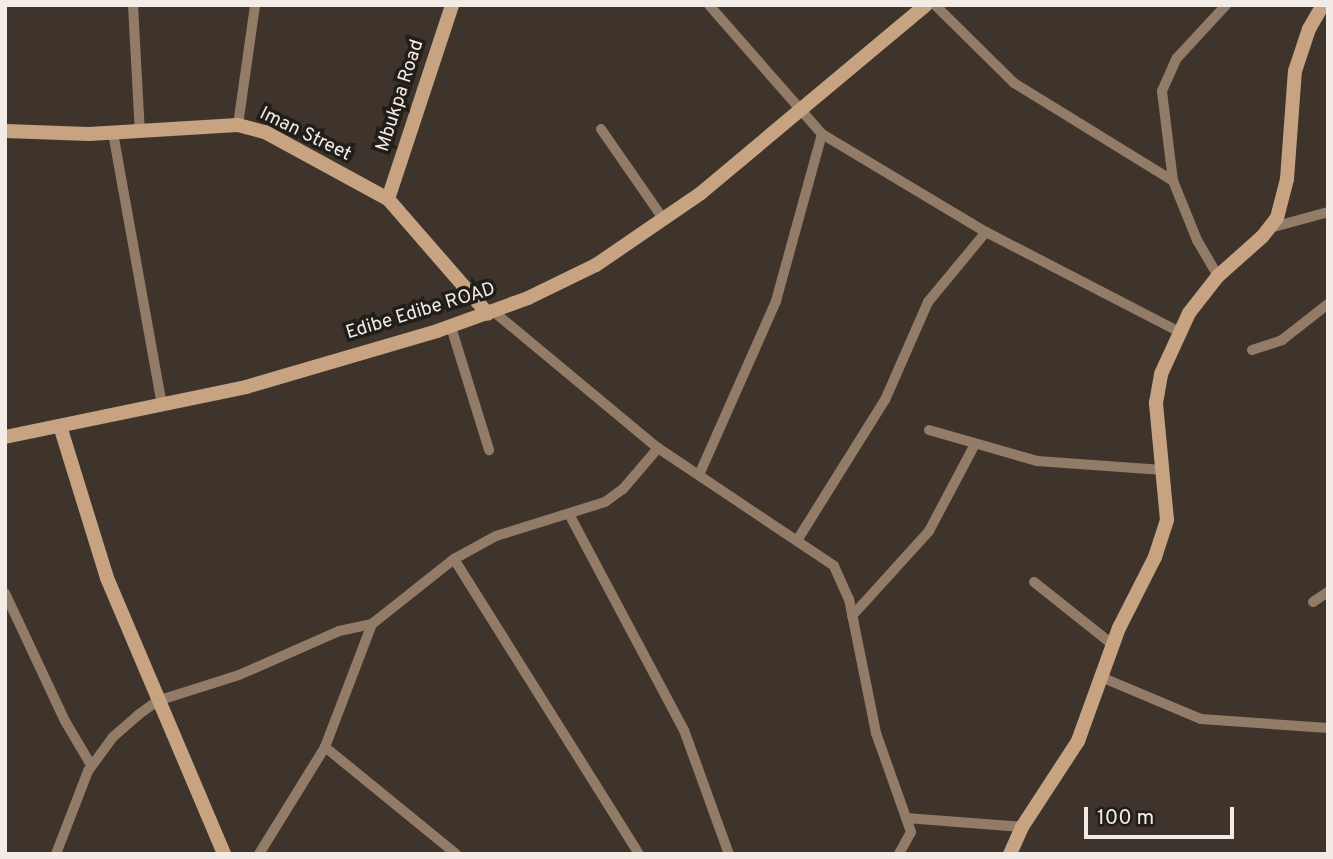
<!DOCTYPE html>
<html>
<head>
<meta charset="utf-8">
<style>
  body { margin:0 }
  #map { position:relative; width:1333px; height:859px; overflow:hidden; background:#3e342b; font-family:Overpass,sans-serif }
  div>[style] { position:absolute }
  .street>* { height:10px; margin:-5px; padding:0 5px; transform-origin:5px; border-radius:5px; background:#937c67 }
  .secondary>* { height:14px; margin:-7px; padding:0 7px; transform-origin:7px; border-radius:7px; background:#c8a381 }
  span { translate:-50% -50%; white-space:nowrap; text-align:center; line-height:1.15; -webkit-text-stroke:7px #211d19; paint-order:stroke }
  .street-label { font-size:19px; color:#f2ebe6 }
  .frame { position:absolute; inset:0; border:7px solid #f2ebe6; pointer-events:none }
  .scale { position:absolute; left:1084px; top:807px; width:150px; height:32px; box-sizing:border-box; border:4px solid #f2ebe6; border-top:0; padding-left:9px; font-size:21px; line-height:24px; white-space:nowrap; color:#f2ebe6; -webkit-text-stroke:5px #211d19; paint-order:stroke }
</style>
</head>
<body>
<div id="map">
  <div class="street">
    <div style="left:133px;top:5px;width:128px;rotate:86.9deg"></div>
    <div style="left:709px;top:5px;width:171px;rotate:48.8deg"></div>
    <div style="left:822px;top:134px;width:191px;rotate:30.9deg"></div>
    <div style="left:986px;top:232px;width:216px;rotate:27.3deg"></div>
    <div style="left:935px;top:5px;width:111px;rotate:44.6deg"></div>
    <div style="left:1014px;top:83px;width:187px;rotate:31.6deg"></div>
    <div style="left:238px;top:125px;width:121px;rotate:-81.9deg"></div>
    <div style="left:601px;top:129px;width:111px;rotate:55.3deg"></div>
    <div style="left:113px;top:133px;width:276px;rotate:79.8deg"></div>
    <div style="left:1270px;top:228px;width:60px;rotate:-15.4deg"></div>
    <div style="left:1218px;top:276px;width:42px;rotate:-120.3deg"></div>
    <div style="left:1197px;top:240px;width:64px;rotate:-112.1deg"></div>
    <div style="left:1173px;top:181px;width:91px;rotate:-97deg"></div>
    <div style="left:1162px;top:91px;width:36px;rotate:-66deg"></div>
    <div style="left:1177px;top:58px;width:72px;rotate:-47.2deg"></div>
    <div style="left:494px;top:312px;width:213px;rotate:39.7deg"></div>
    <div style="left:658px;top:448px;width:212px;rotate:33.8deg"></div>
    <div style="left:834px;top:566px;width:36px;rotate:66deg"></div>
    <div style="left:849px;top:599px;width:137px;rotate:78.6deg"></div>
    <div style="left:876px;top:733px;width:105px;rotate:70.5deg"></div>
    <div style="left:911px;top:832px;width:25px;rotate:119deg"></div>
    <div style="left:451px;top:327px;width:129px;rotate:72.8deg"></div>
    <div style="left:1252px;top:350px;width:32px;rotate:-18deg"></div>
    <div style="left:1282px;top:340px;width:58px;rotate:-38deg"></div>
    <div style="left:929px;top:430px;width:112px;rotate:16deg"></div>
    <div style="left:1037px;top:461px;width:126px;rotate:4.1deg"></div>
    <div style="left:699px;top:475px;width:190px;rotate:-66.1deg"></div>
    <div style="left:776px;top:301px;width:173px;rotate:-74.6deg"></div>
    <div style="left:569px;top:514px;width:245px;rotate:62deg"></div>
    <div style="left:684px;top:730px;width:132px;rotate:70.1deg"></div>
    <div style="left:798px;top:539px;width:164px;rotate:-58deg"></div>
    <div style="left:885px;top:400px;width:107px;rotate:-66.3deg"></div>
    <div style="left:928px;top:302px;width:91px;rotate:-50.4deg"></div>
    <div style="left:454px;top:559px;width:348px;rotate:57.9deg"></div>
    <div style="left:1034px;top:582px;width:100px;rotate:38.5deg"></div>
    <div style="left:5px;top:593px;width:141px;rotate:64.9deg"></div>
    <div style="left:65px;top:721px;width:51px;rotate:59.4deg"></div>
    <div style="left:1313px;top:602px;width:18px;rotate:-34deg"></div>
    <div style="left:852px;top:616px;width:115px;rotate:-47.8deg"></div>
    <div style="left:929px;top:531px;width:98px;rotate:-62.1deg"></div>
    <div style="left:1101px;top:677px;width:108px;rotate:22.8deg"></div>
    <div style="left:1201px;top:719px;width:127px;rotate:4.1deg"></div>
    <div style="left:325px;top:747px;width:169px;rotate:39.2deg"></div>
    <div style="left:906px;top:818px;width:116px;rotate:4.4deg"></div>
    <div style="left:56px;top:854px;width:89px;rotate:-68.9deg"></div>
    <div style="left:88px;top:771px;width:42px;rotate:-53.7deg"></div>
    <div style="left:113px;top:737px;width:33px;rotate:-41deg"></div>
    <div style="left:138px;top:715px;width:24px;rotate:-36deg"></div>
    <div style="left:157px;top:701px;width:86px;rotate:-17.6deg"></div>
    <div style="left:239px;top:675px;width:109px;rotate:-23.7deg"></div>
    <div style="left:339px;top:631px;width:34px;rotate:-12deg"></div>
    <div style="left:259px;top:854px;width:126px;rotate:-58.3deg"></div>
    <div style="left:325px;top:747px;width:132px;rotate:-69.1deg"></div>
    <div style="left:372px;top:624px;width:105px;rotate:-38.4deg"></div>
    <div style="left:454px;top:559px;width:48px;rotate:-28.7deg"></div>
    <div style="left:496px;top:536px;width:114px;rotate:-17.3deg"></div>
    <div style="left:605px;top:502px;width:22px;rotate:-36deg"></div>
    <div style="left:623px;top:489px;width:54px;rotate:-49.5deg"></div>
  </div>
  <div class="secondary">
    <div style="left:5px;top:131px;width:84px;rotate:2deg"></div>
    <div style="left:89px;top:134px;width:149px;rotate:-3.5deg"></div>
    <div style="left:238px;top:125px;width:28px;rotate:15deg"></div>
    <div style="left:265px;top:132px;width:140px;rotate:28.6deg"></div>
    <div style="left:388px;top:199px;width:152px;rotate:49deg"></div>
    <div style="left:388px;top:199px;width:204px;rotate:-71.7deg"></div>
    <div style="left:60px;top:426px;width:159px;rotate:72.8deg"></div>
    <div style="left:107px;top:578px;width:300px;rotate:67deg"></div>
    <div style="left:5px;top:437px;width:246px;rotate:-11.7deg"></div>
    <div style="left:246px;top:387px;width:199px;rotate:-16.3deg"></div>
    <div style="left:437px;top:331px;width:97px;rotate:-19.9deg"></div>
    <div style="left:528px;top:298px;width:76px;rotate:-25.9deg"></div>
    <div style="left:596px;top:265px;width:127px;rotate:-34.4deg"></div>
    <div style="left:701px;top:193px;width:293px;rotate:-39.9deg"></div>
    <div style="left:1010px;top:854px;width:30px;rotate:-66deg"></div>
    <div style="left:1022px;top:827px;width:103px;rotate:-56.9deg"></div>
    <div style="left:1078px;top:741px;width:120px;rotate:-70.1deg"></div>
    <div style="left:1119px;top:628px;width:80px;rotate:-63.1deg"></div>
    <div style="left:1155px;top:557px;width:39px;rotate:-72deg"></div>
    <div style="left:1167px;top:520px;width:118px;rotate:-95.4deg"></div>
    <div style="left:1156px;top:403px;width:29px;rotate:-80deg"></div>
    <div style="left:1161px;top:374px;width:67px;rotate:-65.3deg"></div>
    <div style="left:1189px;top:313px;width:47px;rotate:-51.9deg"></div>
    <div style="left:1218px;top:276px;width:59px;rotate:-41.6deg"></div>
    <div style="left:1262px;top:237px;width:24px;rotate:-52deg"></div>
    <div style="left:1277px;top:218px;width:40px;rotate:-75.6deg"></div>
    <div style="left:1287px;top:179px;width:108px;rotate:-85.8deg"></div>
    <div style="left:1295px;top:71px;width:44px;rotate:-71.6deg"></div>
    <div style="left:1309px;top:29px;width:28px;rotate:-60deg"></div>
  </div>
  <div class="street-label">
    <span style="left:401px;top:96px;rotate:-72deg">Mbukpa Road</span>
    <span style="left:305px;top:135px;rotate:26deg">Iman Street</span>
    <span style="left:421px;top:312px;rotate:-17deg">Edibe Edibe ROAD</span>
  </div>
  <div class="frame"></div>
  <div class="scale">100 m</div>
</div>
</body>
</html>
